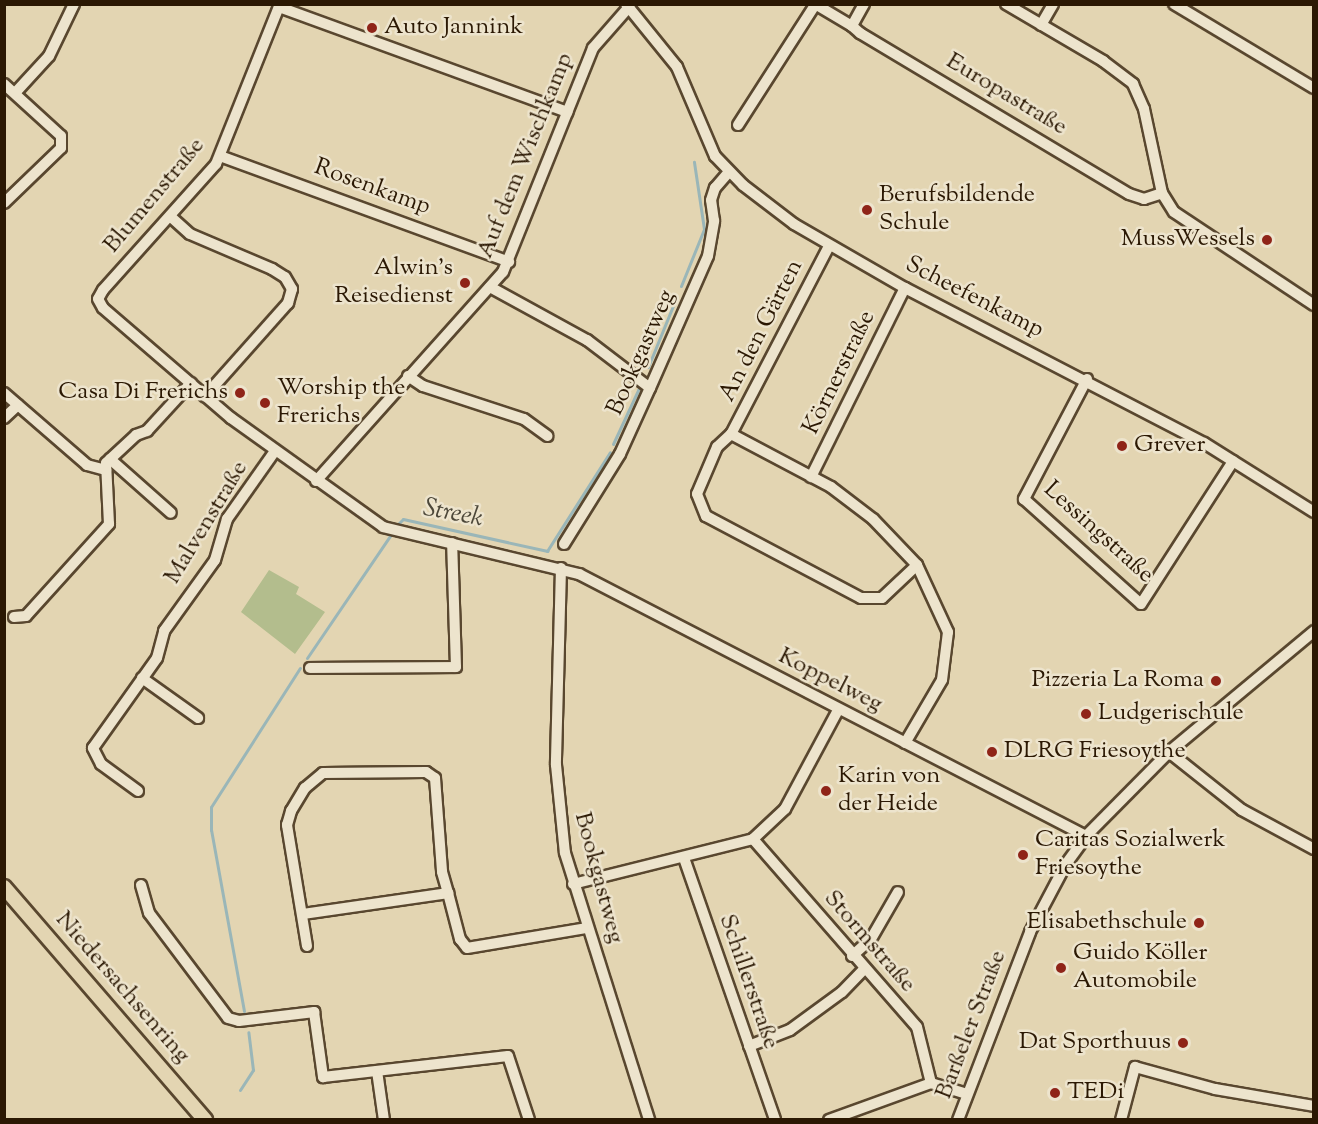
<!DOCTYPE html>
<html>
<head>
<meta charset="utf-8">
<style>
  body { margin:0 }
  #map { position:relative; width:1318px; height:1124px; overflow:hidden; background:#e3d5b2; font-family:"Sorts Mill Goudy",serif }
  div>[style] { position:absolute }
  .green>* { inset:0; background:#b3bd8d }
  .stream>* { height:3px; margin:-1.5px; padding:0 1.5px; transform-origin:1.5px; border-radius:1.5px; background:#9ab6b8 }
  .roads { filter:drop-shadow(2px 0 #59472f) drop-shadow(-2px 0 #59472f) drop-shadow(0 2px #59472f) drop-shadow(0 -2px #59472f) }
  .minor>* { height:10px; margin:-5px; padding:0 5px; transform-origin:5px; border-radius:5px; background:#ede4cd }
  .major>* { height:14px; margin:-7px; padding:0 7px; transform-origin:7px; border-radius:7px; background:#e3d5b2 }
  .dots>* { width:16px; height:16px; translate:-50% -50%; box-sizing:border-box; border:3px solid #ede4cd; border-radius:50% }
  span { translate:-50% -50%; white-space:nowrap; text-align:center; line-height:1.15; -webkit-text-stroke:5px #ede4cd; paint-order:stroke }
  .poi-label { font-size:24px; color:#2b1803 }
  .left { translate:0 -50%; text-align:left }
  .right { translate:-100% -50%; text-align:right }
  .street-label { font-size:24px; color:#2b1803 }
  .water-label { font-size:26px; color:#4c4739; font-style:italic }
  .frame { position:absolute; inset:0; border:6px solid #2b1803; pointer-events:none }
</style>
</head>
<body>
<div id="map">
  <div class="green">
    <div style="clip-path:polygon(269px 570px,299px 587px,296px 594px,325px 612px,295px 654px,241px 612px)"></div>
  </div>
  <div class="stream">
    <div style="left:681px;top:286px;width:61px;rotate:-68deg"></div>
    <div style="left:704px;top:229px;width:68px;rotate:-98.5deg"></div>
    <div style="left:648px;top:367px;width:71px;rotate:-67.8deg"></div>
    <div style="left:613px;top:444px;width:62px;rotate:-65.1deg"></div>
    <div style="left:395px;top:527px;width:11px;rotate:-45deg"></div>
    <div style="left:403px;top:519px;width:148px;rotate:12.5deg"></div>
    <div style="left:547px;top:551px;width:117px;rotate:-57.5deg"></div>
    <div style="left:307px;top:658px;width:151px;rotate:-55.8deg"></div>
    <div style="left:244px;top:1011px;width:184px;rotate:-100.3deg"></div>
    <div style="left:211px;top:830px;width:23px;rotate:-90deg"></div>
    <div style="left:211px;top:807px;width:165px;rotate:-57.4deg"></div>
    <div style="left:240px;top:1090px;width:24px;rotate:-57deg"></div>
    <div style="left:253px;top:1070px;width:38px;rotate:-97deg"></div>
  </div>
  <div class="roads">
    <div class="minor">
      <div style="left:280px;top:4px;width:172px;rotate:111.8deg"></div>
      <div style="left:216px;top:164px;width:169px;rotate:131.9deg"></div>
      <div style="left:103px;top:290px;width:10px;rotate:119deg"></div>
      <div style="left:98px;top:299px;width:10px;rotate:61deg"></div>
      <div style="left:103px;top:308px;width:169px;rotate:40.7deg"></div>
      <div style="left:231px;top:418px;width:187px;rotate:35.6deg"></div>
      <div style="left:383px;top:527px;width:202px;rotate:13.5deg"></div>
      <div style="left:579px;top:574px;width:571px;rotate:27.33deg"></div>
      <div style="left:626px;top:4px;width:81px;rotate:51deg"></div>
      <div style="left:677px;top:67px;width:97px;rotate:66.9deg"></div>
      <div style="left:715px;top:156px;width:40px;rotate:46deg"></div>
      <div style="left:743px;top:185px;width:64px;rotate:37.4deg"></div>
      <div style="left:794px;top:224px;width:128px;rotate:30deg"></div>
      <div style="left:905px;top:288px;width:337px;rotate:27.4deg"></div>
      <div style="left:1204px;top:443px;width:130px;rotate:32.1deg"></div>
      <div style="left:815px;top:4px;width:43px;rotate:30.7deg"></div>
      <div style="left:864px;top:4px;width:25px;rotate:119deg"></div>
      <div style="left:852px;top:26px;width:11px;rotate:41deg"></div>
      <div style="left:860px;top:33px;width:313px;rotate:30.9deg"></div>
      <div style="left:1129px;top:194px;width:16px;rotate:18deg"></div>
      <div style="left:1144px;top:199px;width:19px;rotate:-18deg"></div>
      <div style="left:1006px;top:4px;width:113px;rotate:30.4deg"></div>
      <div style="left:1103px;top:61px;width:38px;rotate:37deg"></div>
      <div style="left:1133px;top:84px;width:27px;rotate:66deg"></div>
      <div style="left:1144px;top:109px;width:86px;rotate:77.9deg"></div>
      <div style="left:1162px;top:193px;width:22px;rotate:58deg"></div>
      <div style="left:1174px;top:212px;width:168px;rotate:33.6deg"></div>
      <div style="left:1174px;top:4px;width:163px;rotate:31deg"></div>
      <div style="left:279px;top:7px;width:307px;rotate:20deg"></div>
      <div style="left:1041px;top:25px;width:24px;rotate:-60deg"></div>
      <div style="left:4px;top:84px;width:77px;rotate:42.4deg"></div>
      <div style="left:61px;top:136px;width:12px;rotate:90deg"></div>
      <div style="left:61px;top:148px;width:79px;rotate:136deg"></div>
      <div style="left:15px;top:93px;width:50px;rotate:-47.4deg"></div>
      <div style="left:49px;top:56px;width:58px;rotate:-64.3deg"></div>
      <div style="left:738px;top:125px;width:143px;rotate:-57.3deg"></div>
      <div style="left:220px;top:156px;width:308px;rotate:20.1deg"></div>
      <div style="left:171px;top:217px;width:25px;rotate:42deg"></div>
      <div style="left:190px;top:234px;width:89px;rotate:23.1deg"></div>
      <div style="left:272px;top:269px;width:15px;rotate:32deg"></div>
      <div style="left:285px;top:277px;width:14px;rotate:60deg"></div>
      <div style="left:292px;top:289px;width:15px;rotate:106deg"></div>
      <div style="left:288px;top:303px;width:125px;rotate:131.7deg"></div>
      <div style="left:829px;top:246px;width:212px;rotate:117.5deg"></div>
      <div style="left:731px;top:434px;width:19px;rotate:137deg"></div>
      <div style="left:717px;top:447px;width:51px;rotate:113.1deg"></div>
      <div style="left:697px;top:494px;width:24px;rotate:68deg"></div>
      <div style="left:706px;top:516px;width:175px;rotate:27.9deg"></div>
      <div style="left:861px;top:598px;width:21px"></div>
      <div style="left:882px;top:598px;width:48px;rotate:-43.3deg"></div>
      <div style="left:490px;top:287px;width:111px;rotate:28.7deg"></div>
      <div style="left:587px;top:340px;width:79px;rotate:37.3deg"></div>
      <div style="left:408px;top:376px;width:18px;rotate:34deg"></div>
      <div style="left:423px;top:386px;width:106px;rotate:18.1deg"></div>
      <div style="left:524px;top:419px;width:29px;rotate:36deg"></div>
      <div style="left:1087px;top:379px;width:136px;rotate:117.7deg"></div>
      <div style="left:1024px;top:499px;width:157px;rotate:41.9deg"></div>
      <div style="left:1141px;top:604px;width:170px;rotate:-57.2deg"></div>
      <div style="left:4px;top:393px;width:110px;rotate:40.9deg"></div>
      <div style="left:87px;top:465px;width:20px;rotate:15deg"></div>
      <div style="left:4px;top:418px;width:19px;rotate:-43deg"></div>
      <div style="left:731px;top:434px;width:113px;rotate:27.9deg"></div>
      <div style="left:831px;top:487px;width:53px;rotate:37.3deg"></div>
      <div style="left:873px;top:519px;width:64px;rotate:46.3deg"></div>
      <div style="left:917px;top:565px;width:74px;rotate:65.2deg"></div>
      <div style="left:948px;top:632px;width:48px;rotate:97.1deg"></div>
      <div style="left:942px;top:680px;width:73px;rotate:120.4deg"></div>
      <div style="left:110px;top:459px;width:81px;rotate:41.5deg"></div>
      <div style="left:811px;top:477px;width:211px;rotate:-63.6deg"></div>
      <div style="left:316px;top:481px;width:280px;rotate:-48.2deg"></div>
      <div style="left:503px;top:272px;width:241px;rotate:-68.1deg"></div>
      <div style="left:593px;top:48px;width:55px;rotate:-48.7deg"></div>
      <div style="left:564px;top:544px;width:106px;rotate:-58.1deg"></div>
      <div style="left:620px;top:454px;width:72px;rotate:-65.6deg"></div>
      <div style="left:650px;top:388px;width:144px;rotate:-66.3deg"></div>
      <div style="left:708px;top:256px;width:36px;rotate:-80deg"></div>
      <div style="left:714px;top:221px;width:21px;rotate:-98deg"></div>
      <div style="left:711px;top:200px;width:13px;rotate:-72deg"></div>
      <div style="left:715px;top:188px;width:21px;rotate:-49deg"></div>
      <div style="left:561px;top:568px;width:197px;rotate:91.5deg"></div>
      <div style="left:556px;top:765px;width:88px;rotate:84.2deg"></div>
      <div style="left:565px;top:853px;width:280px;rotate:72.5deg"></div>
      <div style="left:14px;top:617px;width:12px;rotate:-5deg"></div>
      <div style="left:26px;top:616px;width:124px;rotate:-47.9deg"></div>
      <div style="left:109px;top:524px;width:61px;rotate:-92.8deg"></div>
      <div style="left:106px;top:463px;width:41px;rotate:-43deg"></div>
      <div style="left:136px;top:435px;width:12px;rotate:-20deg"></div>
      <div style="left:147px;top:431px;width:65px;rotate:-47.5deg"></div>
      <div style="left:310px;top:668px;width:146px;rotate:-0.4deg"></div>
      <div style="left:456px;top:667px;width:124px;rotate:-91.8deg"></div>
      <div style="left:142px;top:678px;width:69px;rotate:35.5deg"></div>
      <div style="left:1169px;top:752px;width:93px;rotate:38.5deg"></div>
      <div style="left:1242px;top:810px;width:82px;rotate:28.4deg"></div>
      <div style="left:138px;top:791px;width:46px;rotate:-143.9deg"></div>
      <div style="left:101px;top:764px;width:18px;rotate:-117deg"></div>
      <div style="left:93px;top:748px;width:110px;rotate:-54.6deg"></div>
      <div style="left:157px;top:658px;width:28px;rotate:-75deg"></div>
      <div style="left:164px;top:631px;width:87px;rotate:-54.3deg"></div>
      <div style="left:215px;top:560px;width:43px;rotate:-73.7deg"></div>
      <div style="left:227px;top:519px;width:83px;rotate:-54.8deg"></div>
      <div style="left:753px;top:839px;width:249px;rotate:48.9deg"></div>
      <div style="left:917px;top:1027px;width:58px;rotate:76deg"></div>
      <div style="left:684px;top:858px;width:277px;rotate:70.8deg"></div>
      <div style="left:573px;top:884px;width:186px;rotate:-14deg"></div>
      <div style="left:753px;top:839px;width:44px;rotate:-43.2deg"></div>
      <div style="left:785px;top:809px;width:112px;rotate:-61.8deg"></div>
      <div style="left:141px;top:885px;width:29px;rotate:74deg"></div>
      <div style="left:149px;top:913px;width:131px;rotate:53deg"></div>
      <div style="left:228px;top:1018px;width:11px;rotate:15deg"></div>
      <div style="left:239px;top:1021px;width:76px;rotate:-6.8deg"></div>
      <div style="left:314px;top:1012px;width:66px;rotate:82.1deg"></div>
      <div style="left:323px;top:1077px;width:186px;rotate:-6.5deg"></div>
      <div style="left:508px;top:1056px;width:67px;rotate:71.8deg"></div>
      <div style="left:303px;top:914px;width:147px;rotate:-8.2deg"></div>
      <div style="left:448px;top:893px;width:48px;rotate:75.4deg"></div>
      <div style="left:460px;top:939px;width:11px;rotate:52deg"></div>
      <div style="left:467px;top:948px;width:122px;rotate:-9.5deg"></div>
      <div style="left:307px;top:946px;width:123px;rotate:-99.4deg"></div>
      <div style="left:287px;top:825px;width:15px;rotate:-74deg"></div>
      <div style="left:291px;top:811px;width:27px;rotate:-59deg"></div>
      <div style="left:305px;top:788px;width:23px;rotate:-40deg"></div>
      <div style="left:323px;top:773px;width:103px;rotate:-0.6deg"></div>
      <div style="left:426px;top:772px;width:11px;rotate:34deg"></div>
      <div style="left:435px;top:778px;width:94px;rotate:85.7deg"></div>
      <div style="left:442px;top:872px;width:22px;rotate:74deg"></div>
      <div style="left:852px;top:956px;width:25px;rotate:-42deg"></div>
      <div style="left:871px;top:939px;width:54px;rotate:-60.1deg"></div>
      <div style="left:749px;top:1046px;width:44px;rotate:-21.3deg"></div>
      <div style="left:790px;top:1030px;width:64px;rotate:-36.2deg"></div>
      <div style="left:842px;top:992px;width:32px;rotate:-46deg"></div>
      <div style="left:377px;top:1071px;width:49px;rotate:81.9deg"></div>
      <div style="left:829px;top:1120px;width:109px;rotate:-19.9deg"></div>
      <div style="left:931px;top:1083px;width:38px;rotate:17deg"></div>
      <div style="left:958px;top:1120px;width:201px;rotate:-69deg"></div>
      <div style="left:1030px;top:932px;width:77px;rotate:-62.1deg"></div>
      <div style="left:1066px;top:864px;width:34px;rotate:-54deg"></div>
      <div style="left:1086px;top:836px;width:118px;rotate:-45.3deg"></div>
      <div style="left:1169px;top:752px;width:189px;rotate:-39.8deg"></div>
      <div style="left:1121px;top:1120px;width:55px;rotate:-75.2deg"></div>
      <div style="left:1135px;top:1067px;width:83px;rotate:15.4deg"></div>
      <div style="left:1215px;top:1089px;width:100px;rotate:9.7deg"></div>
    </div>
    <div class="major">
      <div style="left:4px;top:887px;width:308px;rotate:49.2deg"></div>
    </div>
  </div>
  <div class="dots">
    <div style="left:372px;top:28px;background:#8f2418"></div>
    <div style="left:867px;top:210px;background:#8f2418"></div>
    <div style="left:1267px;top:240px;background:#8f2418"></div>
    <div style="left:465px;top:283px;background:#8f2418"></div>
    <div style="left:240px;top:393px;background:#8f2418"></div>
    <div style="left:265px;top:403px;background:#8f2418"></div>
    <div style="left:1122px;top:446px;background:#8f2418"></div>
    <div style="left:1216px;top:681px;background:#8f2418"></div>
    <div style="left:1086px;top:714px;background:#8f2418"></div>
    <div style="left:992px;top:752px;background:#8f2418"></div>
    <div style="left:826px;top:791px;background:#8f2418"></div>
    <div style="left:1023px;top:855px;background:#8f2418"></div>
    <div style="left:1199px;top:923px;background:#8f2418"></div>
    <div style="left:1061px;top:968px;background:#8f2418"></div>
    <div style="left:1183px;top:1043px;background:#8f2418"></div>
    <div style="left:1055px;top:1093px;background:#8f2418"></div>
  </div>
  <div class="poi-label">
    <span class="left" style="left:384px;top:28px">Auto Jannink</span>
    <span class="left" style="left:879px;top:210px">Berufsbildende<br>Schule</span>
    <span class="right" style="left:1255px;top:240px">MussWessels</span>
    <span class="right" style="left:453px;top:283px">Alwin's<br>Reisedienst</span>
    <span class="left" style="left:277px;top:403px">Worship the<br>Frerichs</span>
    <span class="right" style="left:228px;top:393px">Casa Di Frerichs</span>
    <span class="left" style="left:1134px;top:446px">Grever</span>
    <span class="right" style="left:1204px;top:681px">Pizzeria La Roma</span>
    <span class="left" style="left:1098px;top:714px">Ludgerischule</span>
    <span class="left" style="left:1004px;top:752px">DLRG Friesoythe</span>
    <span class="left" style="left:838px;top:791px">Karin von<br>der Heide</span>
    <span class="left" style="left:1035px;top:855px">Caritas Sozialwerk<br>Friesoythe</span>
    <span class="right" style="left:1187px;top:923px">Elisabethschule</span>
    <span class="left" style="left:1073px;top:968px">Guido Köller<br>Automobile</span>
    <span class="right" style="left:1171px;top:1043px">Dat Sporthuus</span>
    <span class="left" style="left:1067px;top:1093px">TEDi</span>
  </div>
  <div class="street-label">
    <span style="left:1006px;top:95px;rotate:31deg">Europastraße</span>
    <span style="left:526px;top:156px;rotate:-68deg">Auf dem Wischkamp</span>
    <span style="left:372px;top:188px;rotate:20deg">Rosenkamp</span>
    <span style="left:155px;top:196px;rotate:-50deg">Blumenstraße</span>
    <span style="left:974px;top:298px;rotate:27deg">Scheefenkamp</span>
    <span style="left:762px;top:331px;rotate:-63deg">An den Gärten</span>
    <span style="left:642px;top:353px;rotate:-66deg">Bookgastweg</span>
    <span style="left:840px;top:373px;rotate:-64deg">Körnerstraße</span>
    <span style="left:207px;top:523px;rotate:-59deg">Malvenstraße</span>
    <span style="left:1098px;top:533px;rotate:42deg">Lessingstraße</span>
    <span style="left:830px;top:681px;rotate:27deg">Koppelweg</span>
    <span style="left:598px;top:878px;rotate:75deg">Bookgastweg</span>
    <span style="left:869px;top:942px;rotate:49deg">Stormstraße</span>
    <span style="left:748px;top:982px;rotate:71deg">Schillerstraße</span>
    <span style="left:122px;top:988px;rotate:49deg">Niedersachsenring</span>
    <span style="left:972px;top:1025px;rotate:-69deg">Barßeler Straße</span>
  </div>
  <div class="water-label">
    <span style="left:453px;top:514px;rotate:11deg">Streek</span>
  </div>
  <div class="frame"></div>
</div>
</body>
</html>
